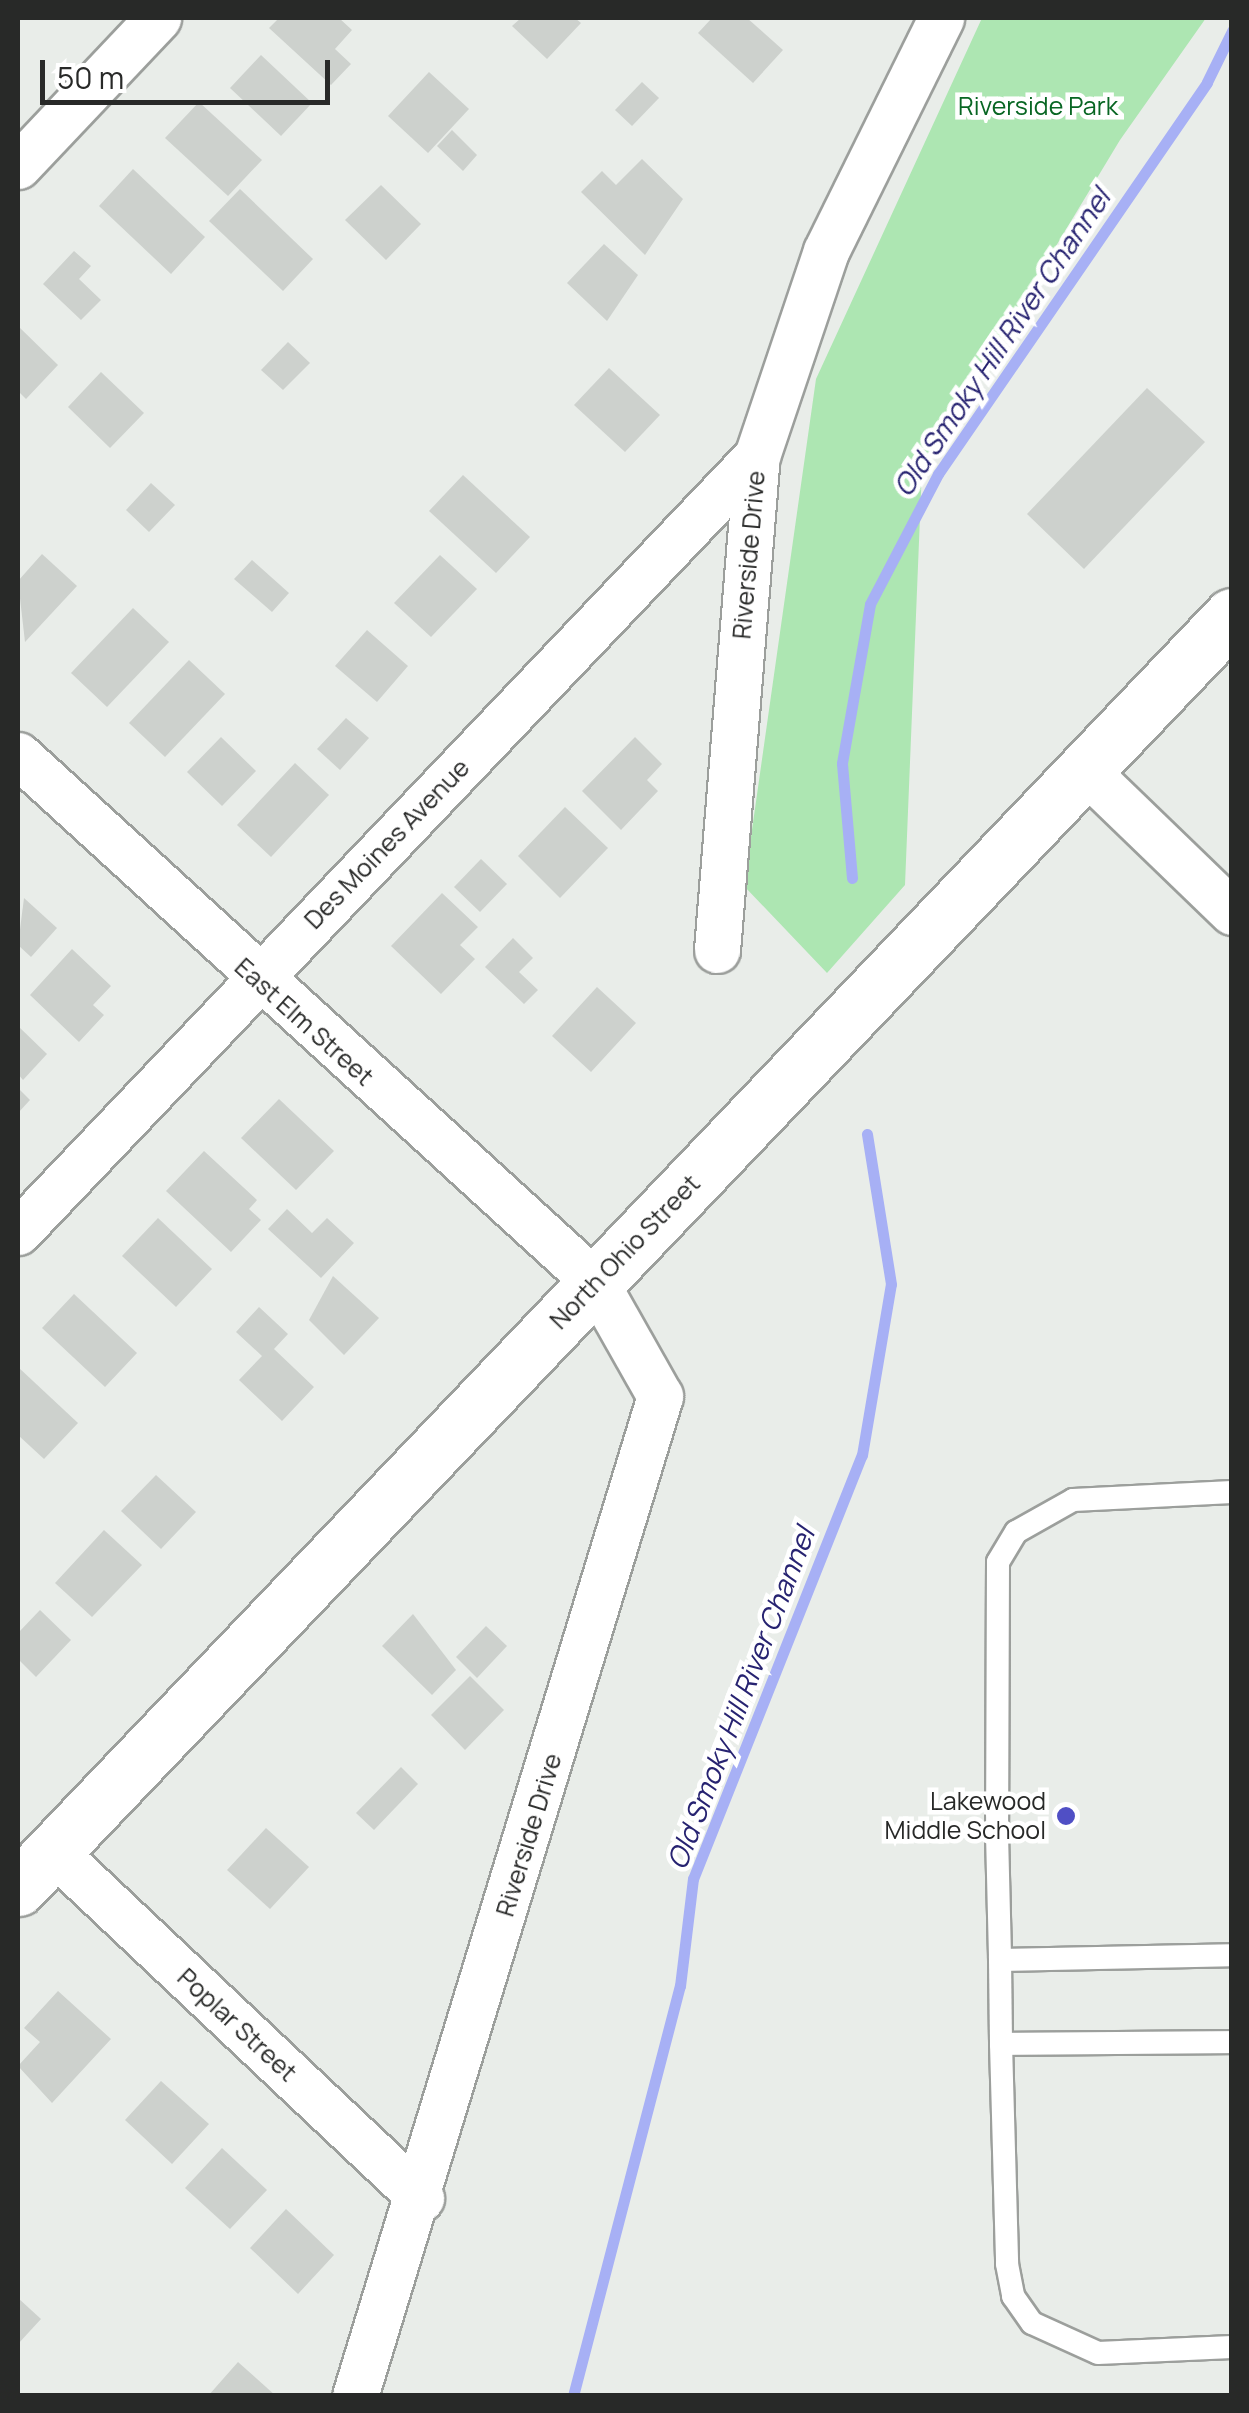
<!DOCTYPE html>
<html>
<head>
<meta charset="utf-8">
<style>
  body { margin:0 }
  #map { position:relative; width:1249px; height:2413px; overflow:hidden; background:#e9ede9; font-family:Manrope,sans-serif }
  div>[style] { position:absolute }
  .green>* { inset:0; background:#ade6b2 }
  .stream>* { height:11px; margin:-5.5px; padding:0 5.5px; transform-origin:5.5px; border-radius:5.5px; background:#a7b0f5 }
  .building>* { inset:0; background:#cdd1cd }
  .roads { filter:drop-shadow(2px 0 #9c9f9c) drop-shadow(-2px 0 #9c9f9c) drop-shadow(0 2px #9c9f9c) drop-shadow(0 -2px #9c9f9c) }
  .service>* { height:22px; margin:-11px; padding:0 11px; transform-origin:11px; border-radius:11px; background:#fff }
  .minor>* { height:45px; margin:-22.5px; padding:0 22.5px; transform-origin:22.5px; border-radius:22.5px; background:#fff }
  .secondary>* { height:55px; margin:-27.5px; padding:0 27.5px; transform-origin:27.5px; border-radius:27.5px; background:#fff }
  .dots>* { width:28px; height:28px; translate:-50% -50%; box-sizing:border-box; border:5px solid #fff; border-radius:50% }
  span { translate:-50% -50%; white-space:nowrap; text-align:center; line-height:1.15; -webkit-text-stroke:9px #fff; paint-order:stroke }
  .park-label { font-size:25px; color:#086623 }
  .street-label { font-size:25px; color:#282928 }
  .poi-label { font-size:25px; color:#282928 }
  .right { translate:-100% -50%; text-align:right }
  .water-label { font-size:28px; color:#272371; font-style:italic }
  .frame { position:absolute; inset:0; border:20px solid #282928; pointer-events:none }
  .scale { position:absolute; left:40px; top:60px; width:290px; height:45px; box-sizing:border-box; border:5px solid #282928; border-top:0; padding-left:12px; font-size:30px; line-height:35px; white-space:nowrap; color:#282928; -webkit-text-stroke:8px #fff; paint-order:stroke }
</style>
</head>
<body>
<div id="map">
  <div class="green">
    <div style="clip-path:polygon(982px 18px,1206px 18px,1120px 140px,922px 468px,905px 885px,827px 973px,744px 886px,816px 379px)"></div>
  </div>
  <div class="stream">
    <div style="left:852px;top:878px;width:115px;rotate:-95deg"></div>
    <div style="left:842px;top:763px;width:161px;rotate:-80deg"></div>
    <div style="left:870px;top:604px;width:147px;rotate:-62.4deg"></div>
    <div style="left:938px;top:474px;width:475px;rotate:-55.5deg"></div>
    <div style="left:1207px;top:82px;width:57px;rotate:-63.9deg"></div>
    <div style="left:573px;top:2396px;width:424px;rotate:-75.4deg"></div>
    <div style="left:680px;top:1986px;width:108px;rotate:-83.1deg"></div>
    <div style="left:693px;top:1879px;width:456px;rotate:-68.3deg"></div>
    <div style="left:862px;top:1455px;width:173px;rotate:-80.4deg"></div>
    <div style="left:891px;top:1284px;width:152px;rotate:-99.1deg"></div>
  </div>
  <div class="building">
    <div style="clip-path:polygon(279px 18px,339px 18px,352px 30px,335px 49px,351px 64px,331px 85px,269px 28px)"></div>
    <div style="clip-path:polygon(521px 18px,575px 18px,581px 23px,547px 59px,512px 26px)"></div>
    <div style="clip-path:polygon(712px 18px,747px 18px,783px 50px,753px 83px,698px 33px)"></div>
    <div style="clip-path:polygon(261px 55px,312px 103px,281px 136px,230px 88px)"></div>
    <div style="clip-path:polygon(429px 72px,469px 109px,428px 153px,388px 116px)"></div>
    <div style="clip-path:polygon(642px 82px,659px 98px,632px 126px,615px 110px)"></div>
    <div style="clip-path:polygon(199px 102px,262px 160px,228px 196px,165px 138px)"></div>
    <div style="clip-path:polygon(452px 130px,477px 155px,463px 171px,437px 146px)"></div>
    <div style="clip-path:polygon(642px 159px,683px 199px,645px 255px,581px 192px,602px 171px,616px 185px)"></div>
    <div style="clip-path:polygon(133px 169px,205px 237px,171px 274px,99px 206px)"></div>
    <div style="clip-path:polygon(381px 185px,421px 224px,386px 260px,345px 220px)"></div>
    <div style="clip-path:polygon(240px 189px,313px 259px,283px 291px,209px 221px)"></div>
    <div style="clip-path:polygon(604px 244px,638px 275px,607px 321px,567px 283px)"></div>
    <div style="clip-path:polygon(74px 251px,91px 266px,79px 279px,101px 300px,81px 320px,43px 284px)"></div>
    <div style="clip-path:polygon(18px 326px,58px 365px,26px 399px,18px 391px)"></div>
    <div style="clip-path:polygon(288px 342px,310px 363px,283px 390px,261px 370px)"></div>
    <div style="clip-path:polygon(609px 368px,660px 415px,625px 452px,574px 405px)"></div>
    <div style="clip-path:polygon(101px 372px,144px 413px,110px 448px,68px 407px)"></div>
    <div style="clip-path:polygon(1147px 388px,1205px 442px,1084px 569px,1027px 514px)"></div>
    <div style="clip-path:polygon(463px 475px,530px 537px,496px 573px,429px 511px)"></div>
    <div style="clip-path:polygon(151px 483px,175px 505px,149px 532px,126px 510px)"></div>
    <div style="clip-path:polygon(42px 554px,77px 586px,25px 642px,18px 581px)"></div>
    <div style="clip-path:polygon(440px 555px,477px 589px,431px 637px,394px 603px)"></div>
    <div style="clip-path:polygon(252px 560px,289px 593px,272px 612px,234px 579px)"></div>
    <div style="clip-path:polygon(133px 608px,169px 642px,107px 707px,71px 673px)"></div>
    <div style="clip-path:polygon(367px 630px,408px 666px,377px 702px,335px 666px)"></div>
    <div style="clip-path:polygon(189px 660px,225px 694px,165px 757px,129px 723px)"></div>
    <div style="clip-path:polygon(346px 718px,369px 738px,340px 770px,317px 749px)"></div>
    <div style="clip-path:polygon(221px 737px,256px 771px,222px 806px,187px 772px)"></div>
    <div style="clip-path:polygon(635px 737px,662px 764px,647px 780px,658px 791px,621px 830px,582px 791px)"></div>
    <div style="clip-path:polygon(295px 763px,329px 795px,271px 857px,237px 825px)"></div>
    <div style="clip-path:polygon(565px 807px,608px 848px,560px 898px,518px 856px)"></div>
    <div style="clip-path:polygon(481px 859px,507px 884px,480px 912px,454px 887px)"></div>
    <div style="clip-path:polygon(442px 893px,478px 927px,460px 945px,475px 959px,441px 994px,391px 946px)"></div>
    <div style="clip-path:polygon(24px 898px,57px 928px,31px 957px,18px 945px)"></div>
    <div style="clip-path:polygon(513px 938px,533px 958px,519px 972px,538px 990px,524px 1004px,485px 967px)"></div>
    <div style="clip-path:polygon(72px 949px,111px 986px,93px 1005px,104px 1015px,79px 1042px,30px 995px)"></div>
    <div style="clip-path:polygon(597px 987px,636px 1023px,591px 1072px,552px 1036px)"></div>
    <div style="clip-path:polygon(18px 1026px,47px 1054px,23px 1080px,18px 1074px)"></div>
    <div style="clip-path:polygon(18px 1088px,30px 1100px,18px 1113px)"></div>
    <div style="clip-path:polygon(279px 1099px,334px 1151px,296px 1190px,241px 1138px)"></div>
    <div style="clip-path:polygon(204px 1151px,257px 1200px,249px 1209px,261px 1220px,231px 1252px,166px 1191px)"></div>
    <div style="clip-path:polygon(287px 1209px,312px 1233px,327px 1218px,354px 1243px,321px 1278px,268px 1229px)"></div>
    <div style="clip-path:polygon(158px 1218px,212px 1269px,176px 1307px,122px 1256px)"></div>
    <div style="clip-path:polygon(333px 1276px,379px 1318px,344px 1355px,309px 1320px)"></div>
    <div style="clip-path:polygon(74px 1294px,137px 1353px,105px 1387px,42px 1328px)"></div>
    <div style="clip-path:polygon(259px 1307px,288px 1334px,274px 1349px,314px 1387px,282px 1421px,239px 1380px,262px 1356px,236px 1332px)"></div>
    <div style="clip-path:polygon(18px 1367px,78px 1423px,44px 1459px,18px 1435px)"></div>
    <div style="clip-path:polygon(156px 1475px,196px 1512px,161px 1549px,121px 1511px)"></div>
    <div style="clip-path:polygon(104px 1530px,142px 1565px,92px 1617px,55px 1583px)"></div>
    <div style="clip-path:polygon(40px 1610px,71px 1640px,36px 1677px,18px 1659px,18px 1633px)"></div>
    <div style="clip-path:polygon(413px 1614px,456px 1670px,432px 1695px,382px 1646px)"></div>
    <div style="clip-path:polygon(486px 1626px,507px 1646px,477px 1678px,456px 1657px)"></div>
    <div style="clip-path:polygon(470px 1676px,504px 1710px,465px 1750px,431px 1715px)"></div>
    <div style="clip-path:polygon(401px 1767px,418px 1784px,374px 1830px,356px 1813px)"></div>
    <div style="clip-path:polygon(266px 1828px,309px 1867px,270px 1909px,227px 1870px)"></div>
    <div style="clip-path:polygon(58px 1991px,111px 2039px,52px 2103px,18px 2066px,40px 2042px,24px 2028px)"></div>
    <div style="clip-path:polygon(161px 2081px,209px 2124px,172px 2164px,125px 2120px)"></div>
    <div style="clip-path:polygon(222px 2148px,267px 2190px,230px 2229px,185px 2188px)"></div>
    <div style="clip-path:polygon(286px 2209px,334px 2255px,298px 2294px,250px 2248px)"></div>
    <div style="clip-path:polygon(18px 2298px,41px 2319px,18px 2344px)"></div>
    <div style="clip-path:polygon(238px 2362px,276px 2396px,208px 2396px)"></div>
  </div>
  <div class="roads">
    <div class="service">
      <div style="left:1232px;top:1492px;width:159px;rotate:177.1deg"></div>
      <div style="left:1073px;top:1500px;width:65px;rotate:150.7deg"></div>
      <div style="left:1016px;top:1532px;width:35px;rotate:121deg"></div>
      <div style="left:998px;top:1562px;width:272px;rotate:90.2deg"></div>
      <div style="left:997px;top:1834px;width:126px;rotate:88.6deg"></div>
      <div style="left:1000px;top:1960px;width:232px;rotate:-1.2deg"></div>
      <div style="left:1000px;top:1960px;width:84px;rotate:89.3deg"></div>
      <div style="left:1232px;top:2042px;width:231px;rotate:179.5deg"></div>
      <div style="left:1001px;top:2044px;width:220px;rotate:88.4deg"></div>
      <div style="left:1007px;top:2264px;width:33px;rotate:79deg"></div>
      <div style="left:1013px;top:2296px;width:33px;rotate:55deg"></div>
      <div style="left:1032px;top:2323px;width:72px;rotate:24.4deg"></div>
      <div style="left:1098px;top:2353px;width:134px;rotate:-2.6deg"></div>
    </div>
    <div class="minor">
      <div style="left:18px;top:166px;width:204px;rotate:-46.6deg"></div>
      <div style="left:18px;top:755px;width:783px;rotate:42.41deg"></div>
      <div style="left:596px;top:1283px;width:130px;rotate:60.5deg"></div>
      <div style="left:660px;top:1396px;width:1045px;rotate:106.96deg"></div>
      <div style="left:1086px;top:771px;width:203px;rotate:44deg"></div>
      <div style="left:717px;top:950px;width:496px;rotate:-85.4deg"></div>
      <div style="left:757px;top:456px;width:216px;rotate:-71.4deg"></div>
      <div style="left:826px;top:251px;width:260px;rotate:-63.7deg"></div>
      <div style="left:18px;top:1232px;width:1072px;rotate:-46.4deg"></div>
      <div style="left:53px;top:1851px;width:506px;rotate:43.32deg"></div>
    </div>
    <div class="secondary">
      <div style="left:18px;top:1888px;width:1758px;rotate:-46.34deg"></div>
    </div>
  </div>
  <div class="dots">
    <div style="left:1066px;top:1816px;background:#504fc5"></div>
  </div>
  <div class="park-label">
    <span style="left:1038px;top:106px">Riverside Park</span>
  </div>
  <div class="street-label">
    <span style="left:749px;top:555px;rotate:-85deg">Riverside Drive</span>
    <span style="left:387px;top:844px;rotate:-46deg">Des Moines Avenue</span>
    <span style="left:304px;top:1022px;rotate:42deg">East Elm Street</span>
    <span style="left:625px;top:1252px;rotate:-46deg">North Ohio Street</span>
    <span style="left:529px;top:1835px;rotate:-73deg">Riverside Drive</span>
    <span style="left:237px;top:2025px;rotate:43deg">Poplar Street</span>
  </div>
  <div class="poi-label">
    <span class="right" style="left:1046px;top:1816px">Lakewood<br>Middle School</span>
  </div>
  <div class="water-label">
    <span style="left:1001px;top:342px;rotate:-56deg">Old Smoky Hill River Channel</span>
    <span style="left:740px;top:1698px;rotate:-69deg">Old Smoky Hill River Channel</span>
  </div>
  <div class="frame"></div>
  <div class="scale">50 m</div>
</div>
</body>
</html>
